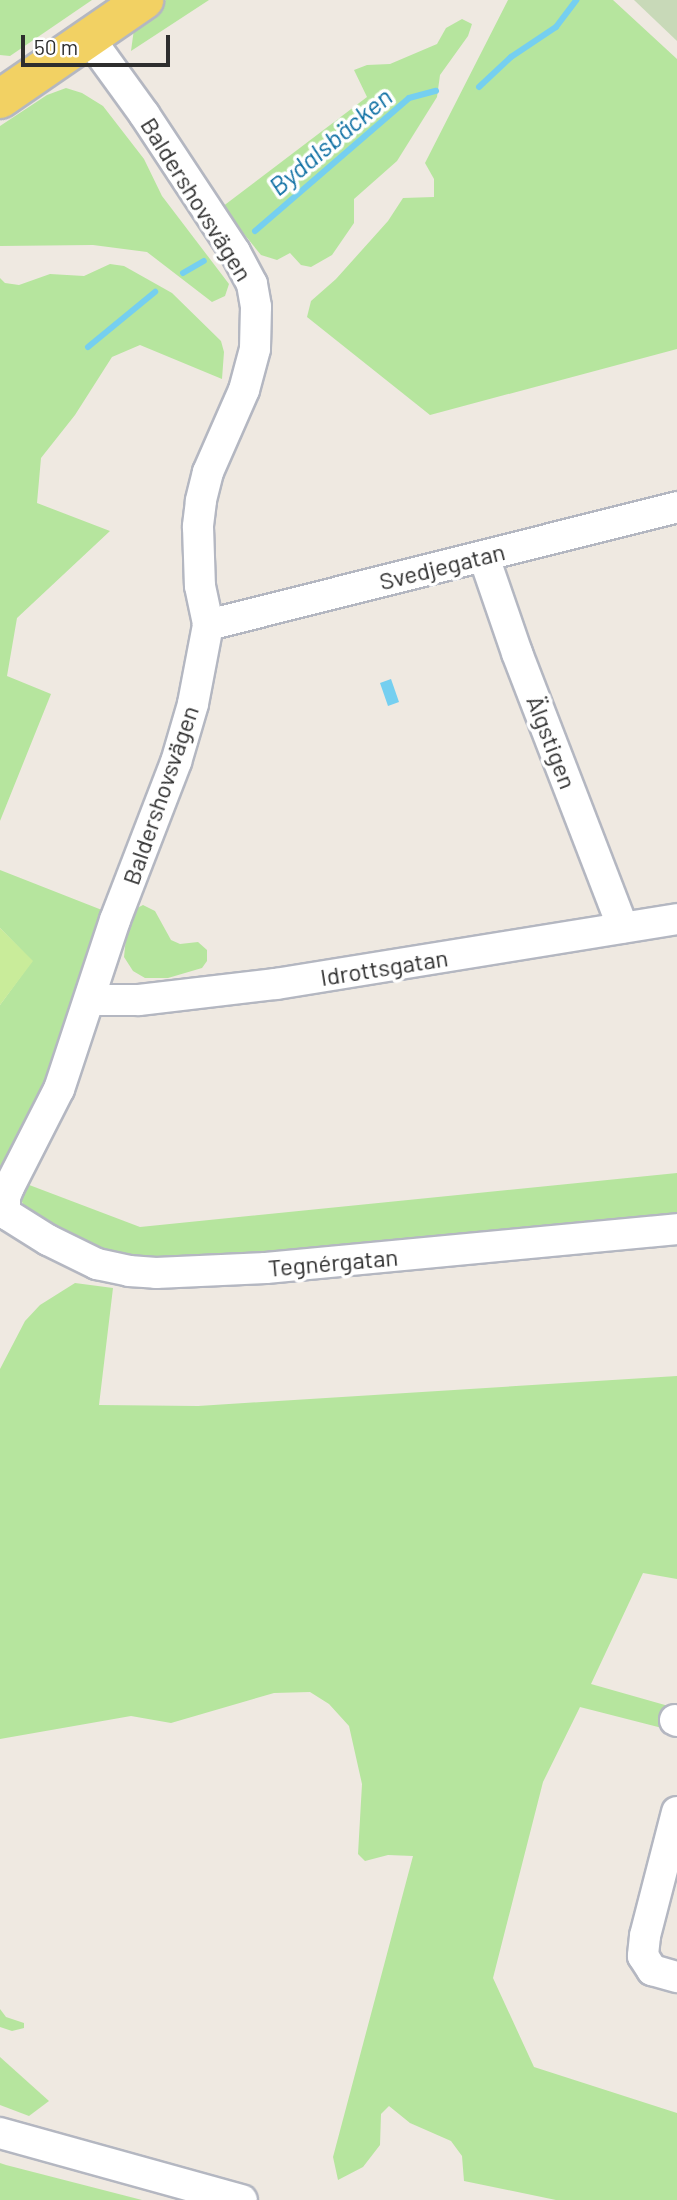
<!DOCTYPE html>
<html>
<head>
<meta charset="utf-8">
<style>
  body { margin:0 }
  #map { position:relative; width:677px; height:2200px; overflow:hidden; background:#efe9e1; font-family:Barlow,sans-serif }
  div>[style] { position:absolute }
  .green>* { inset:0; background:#b6e59e }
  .cemetery>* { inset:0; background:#c8d9b8 }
  .pitch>* { inset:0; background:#c9ec9a }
  .water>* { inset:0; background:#75cff0 }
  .stream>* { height:6px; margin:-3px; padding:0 3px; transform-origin:3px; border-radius:3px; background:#75cff0 }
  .roads { filter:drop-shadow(2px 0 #b4b7c1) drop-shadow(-2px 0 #b4b7c1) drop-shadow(0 2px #b4b7c1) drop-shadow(0 -2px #b4b7c1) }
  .minor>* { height:30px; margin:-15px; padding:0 15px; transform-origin:15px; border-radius:15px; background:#fff }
  .major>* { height:38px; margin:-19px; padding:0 19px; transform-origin:19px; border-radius:19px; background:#f2d163 }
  span { translate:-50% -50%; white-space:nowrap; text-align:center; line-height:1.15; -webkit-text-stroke:7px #fff; paint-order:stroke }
  .street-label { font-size:24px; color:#2e2e2e }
  .water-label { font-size:26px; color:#0d6fa3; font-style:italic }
  .scale { position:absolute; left:21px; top:35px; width:149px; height:32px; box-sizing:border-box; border:4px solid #2e2e2e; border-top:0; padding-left:9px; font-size:21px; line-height:24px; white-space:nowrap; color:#2e2e2e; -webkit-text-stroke:5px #fff; paint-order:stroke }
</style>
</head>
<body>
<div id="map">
  <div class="green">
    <div style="clip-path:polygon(0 0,92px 0,10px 56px,0 55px)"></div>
    <div style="clip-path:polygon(166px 0,209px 0,131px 51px,134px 29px,145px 14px)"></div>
    <div style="clip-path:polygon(508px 0,613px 0,677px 59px,677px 349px,430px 415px,307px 317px,311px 301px,336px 279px,388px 221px,403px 198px,434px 197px,434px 179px,425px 163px)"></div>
    <div style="clip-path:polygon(462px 19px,472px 24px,468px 36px,440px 75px,437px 97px,397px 161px,354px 199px,354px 223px,332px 255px,311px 267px,301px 265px,290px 253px,277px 260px,261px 255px,222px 207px,367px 97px,354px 70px,367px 65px,390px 64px,437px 44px,446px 28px)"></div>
    <div style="clip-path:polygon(66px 88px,82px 93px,103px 106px,144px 159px,162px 196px,229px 284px,225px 296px,212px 302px,147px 252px,93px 245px,0 246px,0 126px,47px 95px)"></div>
    <div style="clip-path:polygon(110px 264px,124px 266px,172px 293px,221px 341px,224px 352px,222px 379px,140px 345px,112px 357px,75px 415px,41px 458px,37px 503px,110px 531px,17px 618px,7px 676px,51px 694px,0 821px,0 278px,5px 283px,19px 285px,50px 274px,84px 276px)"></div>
    <div style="clip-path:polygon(0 870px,107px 912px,28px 1131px,0 1169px,0 1005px,32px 961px,0 928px)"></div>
    <div style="clip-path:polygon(143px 905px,155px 911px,171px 940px,180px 944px,198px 942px,207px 950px,207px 961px,202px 968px,168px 978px,145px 978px,133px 971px,124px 957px,126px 937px,137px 908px)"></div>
    <div style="clip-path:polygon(677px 1173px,677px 1214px,188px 1260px,133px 1259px,70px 1236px,28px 1211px,18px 1196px,24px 1183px,140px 1227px)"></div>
    <div style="clip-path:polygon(75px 1283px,113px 1288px,99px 1405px,198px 1406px,677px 1376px,677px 1579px,643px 1573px,591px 1684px,672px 1707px,666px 1729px,580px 1707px,543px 1782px,493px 1978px,534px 2067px,677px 2113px,677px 2200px,556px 2200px,464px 2181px,462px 2156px,451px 2141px,410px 2123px,389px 2106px,381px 2114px,380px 2145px,363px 2167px,338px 2180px,333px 2157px,413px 1856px,388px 1855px,365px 1861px,358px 1854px,362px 1784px,349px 1726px,329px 1704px,310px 1692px,274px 1693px,171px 1723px,131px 1716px,0 1739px,0 1369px,25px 1321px,40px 1305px)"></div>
    <div style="clip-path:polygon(0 2009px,6px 2017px,24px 2023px,24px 2028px,12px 2031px,0 2027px)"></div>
    <div style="clip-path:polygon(0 2057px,49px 2101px,29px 2116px,0 2105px)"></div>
    <div style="clip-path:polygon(0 2163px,6px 2165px,142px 2200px,0 2200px)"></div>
  </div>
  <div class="cemetery">
    <div style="clip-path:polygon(634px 0,677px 0,677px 41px)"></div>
  </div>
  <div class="pitch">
    <div style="clip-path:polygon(0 928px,33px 961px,0 1005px)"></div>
  </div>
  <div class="water">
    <div style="clip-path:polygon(391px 679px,399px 702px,388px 706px,380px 683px)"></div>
  </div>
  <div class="stream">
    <div style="left:479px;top:87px;width:44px;rotate:-43.2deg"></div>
    <div style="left:511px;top:57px;width:54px;rotate:-33.7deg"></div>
    <div style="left:556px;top:27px;width:34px;rotate:-53deg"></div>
    <div style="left:255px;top:231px;width:203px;rotate:-40.8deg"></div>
    <div style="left:409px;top:98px;width:28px;rotate:-15deg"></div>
    <div style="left:183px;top:273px;width:24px;rotate:-30deg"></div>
    <div style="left:88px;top:347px;width:87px;rotate:-39.4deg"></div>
  </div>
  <div class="roads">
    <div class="minor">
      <div style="left:89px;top:38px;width:94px;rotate:54.1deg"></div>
      <div style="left:144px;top:114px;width:165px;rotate:56.6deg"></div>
      <div style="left:235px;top:252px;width:36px;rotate:62deg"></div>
      <div style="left:252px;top:284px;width:23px;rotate:80deg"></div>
      <div style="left:256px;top:307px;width:42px;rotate:91.4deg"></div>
      <div style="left:255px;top:349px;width:42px;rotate:105deg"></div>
      <div style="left:244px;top:390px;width:90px;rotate:113.7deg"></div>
      <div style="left:208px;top:472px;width:30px;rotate:104deg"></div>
      <div style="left:201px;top:501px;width:26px;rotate:97deg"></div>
      <div style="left:198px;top:527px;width:59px;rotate:88.1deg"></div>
      <div style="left:200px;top:586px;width:40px;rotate:78deg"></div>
      <div style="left:208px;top:625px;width:80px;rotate:100.8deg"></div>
      <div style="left:193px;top:704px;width:60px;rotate:106.3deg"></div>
      <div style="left:176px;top:762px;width:169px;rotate:111.1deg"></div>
      <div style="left:115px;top:920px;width:178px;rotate:108.3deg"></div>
      <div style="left:59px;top:1089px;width:110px;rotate:117deg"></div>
      <div style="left:9px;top:1187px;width:11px;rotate:112deg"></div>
      <div style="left:5px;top:1197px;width:13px;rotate:90deg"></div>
      <div style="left:5px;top:1210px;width:6px;rotate:59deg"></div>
      <div style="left:8px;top:1215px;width:47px;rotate:32deg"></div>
      <div style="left:48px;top:1240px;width:55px;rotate:26.1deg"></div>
      <div style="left:97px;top:1264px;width:33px;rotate:12deg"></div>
      <div style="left:129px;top:1271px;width:27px;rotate:4deg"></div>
      <div style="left:156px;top:1273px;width:110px;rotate:-2.6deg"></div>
      <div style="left:266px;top:1268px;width:413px;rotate:-5.4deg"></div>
      <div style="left:484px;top:557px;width:102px;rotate:71deg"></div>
      <div style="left:517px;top:653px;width:294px;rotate:68.9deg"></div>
      <div style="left:208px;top:625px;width:484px;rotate:-14.1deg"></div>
      <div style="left:90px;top:1000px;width:49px"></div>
      <div style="left:139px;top:1000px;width:138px;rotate:-6.7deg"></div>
      <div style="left:276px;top:984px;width:406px;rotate:-9.2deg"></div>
      <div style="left:675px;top:1720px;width:2px;rotate:27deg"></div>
      <div style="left:677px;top:1812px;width:128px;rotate:104.5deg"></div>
      <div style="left:645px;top:1936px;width:20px;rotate:96deg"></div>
      <div style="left:643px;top:1956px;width:17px;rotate:57deg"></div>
      <div style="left:652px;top:1970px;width:26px;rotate:16deg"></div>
      <div style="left:0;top:2133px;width:251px;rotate:15.5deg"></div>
    </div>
    <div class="major">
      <div style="left:0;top:99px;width:175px;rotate:-34.5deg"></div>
    </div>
  </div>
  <div class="street-label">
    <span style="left:197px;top:199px;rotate:58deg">Baldershovsvägen</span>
    <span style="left:442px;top:566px;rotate:-14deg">Svedjegatan</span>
    <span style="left:552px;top:742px;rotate:69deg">Älgstigen</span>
    <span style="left:160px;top:795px;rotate:-71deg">Baldershovsvägen</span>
    <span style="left:384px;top:967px;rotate:-9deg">Idrottsgatan</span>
    <span style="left:333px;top:1262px;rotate:-5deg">Tegnérgatan</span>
  </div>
  <div class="water-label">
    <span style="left:330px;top:141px;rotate:-40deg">Bydalsbäcken</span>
  </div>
  <div class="scale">50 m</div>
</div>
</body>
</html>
